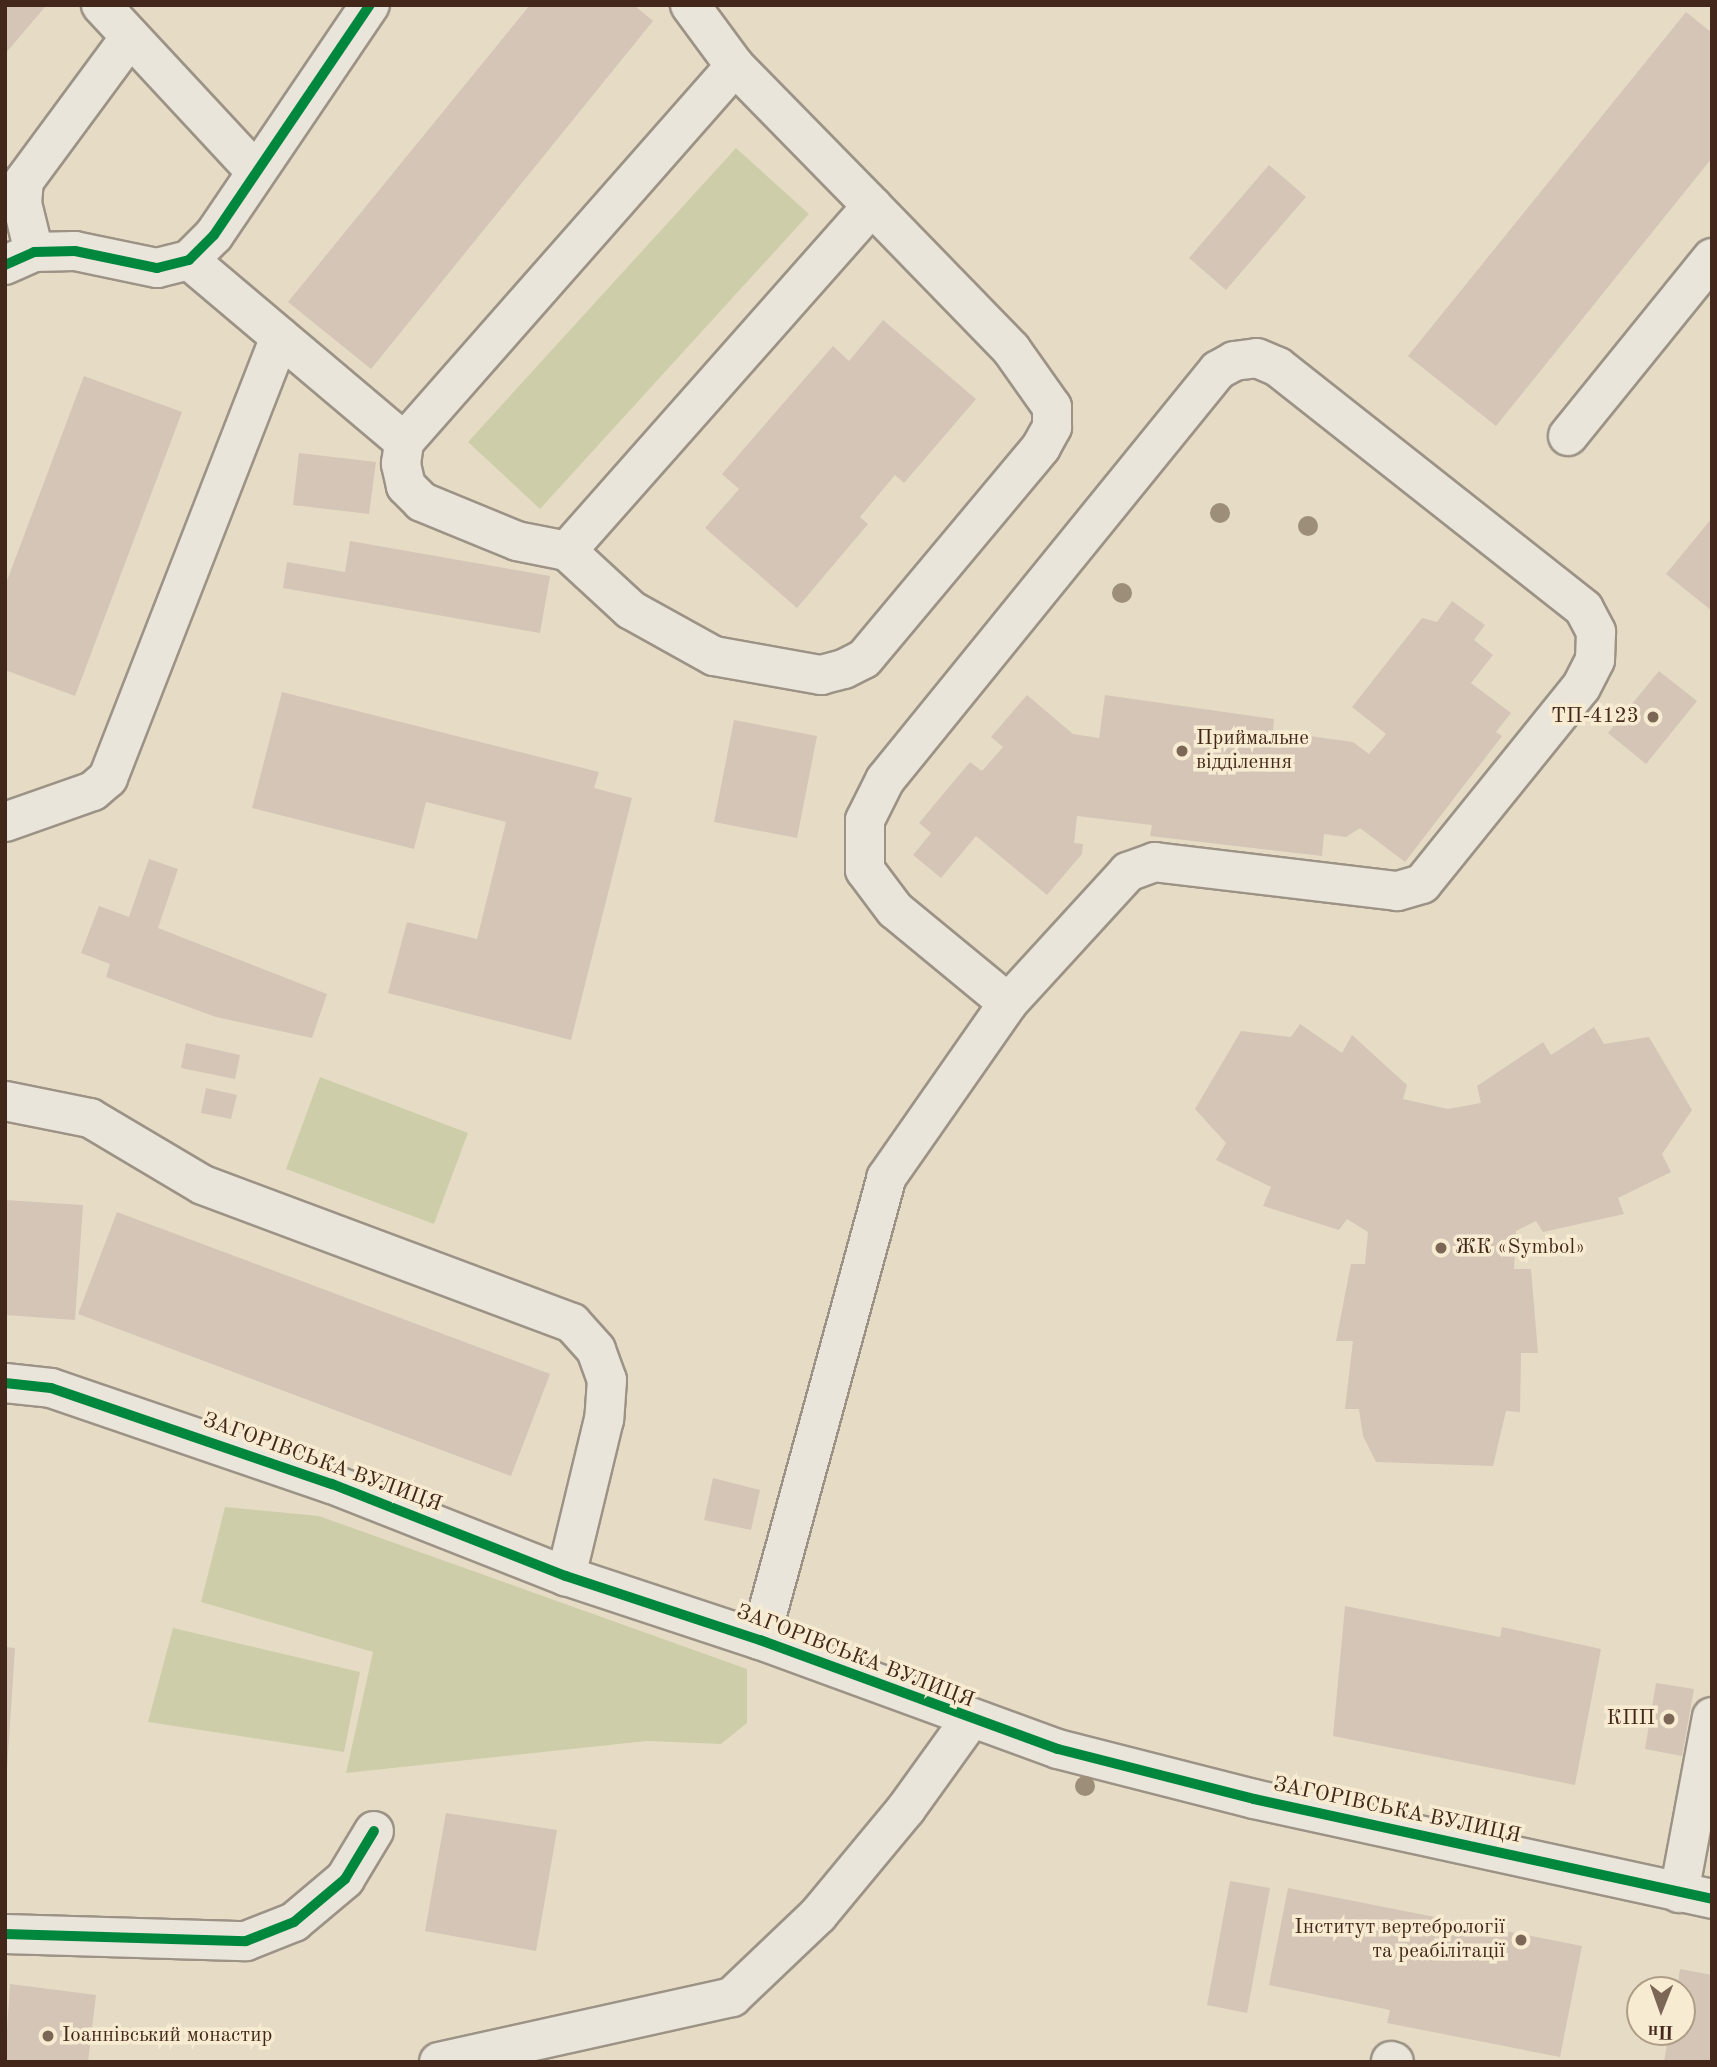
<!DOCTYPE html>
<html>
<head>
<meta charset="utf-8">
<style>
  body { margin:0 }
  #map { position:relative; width:1717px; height:2067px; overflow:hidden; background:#e6dcc6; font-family:"Old Standard TT",serif }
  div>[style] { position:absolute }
  .green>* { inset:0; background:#cdcea9 }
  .building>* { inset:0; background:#d4c5b6 }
  .roads { filter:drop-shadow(2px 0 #9c9386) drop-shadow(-2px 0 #9c9386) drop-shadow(0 2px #9c9386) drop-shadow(0 -2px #9c9386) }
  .minor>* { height:38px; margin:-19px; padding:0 19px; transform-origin:19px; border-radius:19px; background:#eae5da }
  .cycleway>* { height:10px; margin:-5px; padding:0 5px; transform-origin:5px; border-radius:5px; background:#00873e }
  .trees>* { width:20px; height:20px; margin:-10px; border-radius:50%; background:#9c8e78 }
  .dots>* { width:19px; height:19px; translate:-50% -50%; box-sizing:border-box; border:4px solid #f7ecd2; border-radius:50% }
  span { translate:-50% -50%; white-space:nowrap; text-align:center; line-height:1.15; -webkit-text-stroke:7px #f7ecd2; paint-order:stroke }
  .poi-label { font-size:21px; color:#43271a }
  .right { translate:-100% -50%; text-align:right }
  .left { translate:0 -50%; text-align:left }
  .street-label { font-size:21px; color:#43271a }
  .frame { position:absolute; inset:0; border:7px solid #43271a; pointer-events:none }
  .north { position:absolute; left:1626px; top:1976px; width:70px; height:70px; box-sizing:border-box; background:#f7ecd2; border:2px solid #af9d88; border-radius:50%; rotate:181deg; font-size:19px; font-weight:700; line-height:28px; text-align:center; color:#43271a }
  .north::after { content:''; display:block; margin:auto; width:24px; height:32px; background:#7c6656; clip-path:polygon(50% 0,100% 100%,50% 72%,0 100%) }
</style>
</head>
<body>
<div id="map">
  <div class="green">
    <div style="clip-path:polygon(736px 148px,809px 214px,540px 509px,468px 442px)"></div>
    <div style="clip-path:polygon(320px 1077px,468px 1133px,434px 1224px,286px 1169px)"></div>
    <div style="clip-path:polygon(225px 1507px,319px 1516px,747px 1669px,747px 1723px,721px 1744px,647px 1741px,346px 1773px,373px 1652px,201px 1602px)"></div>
    <div style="clip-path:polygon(173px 1628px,360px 1672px,344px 1752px,148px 1722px)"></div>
  </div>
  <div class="building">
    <div style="clip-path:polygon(5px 5px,45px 7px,5px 54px)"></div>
    <div style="clip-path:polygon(530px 5px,634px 5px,653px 21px,371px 369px,288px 302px)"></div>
    <div style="clip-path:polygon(1686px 12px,1712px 33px,1712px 158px,1496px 426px,1408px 356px)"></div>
    <div style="clip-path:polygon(1269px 165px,1306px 197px,1226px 290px,1189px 258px)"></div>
    <div style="clip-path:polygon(883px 320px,976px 399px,904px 483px,895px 475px,860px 517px,868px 524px,797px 608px,705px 528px,739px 489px,722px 474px,833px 346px,849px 361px)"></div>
    <div style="clip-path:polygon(84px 376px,182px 412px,75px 696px,5px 670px,5px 586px)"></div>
    <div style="clip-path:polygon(299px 453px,376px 462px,369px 514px,293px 505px)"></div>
    <div style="clip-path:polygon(1712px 518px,1712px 611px,1666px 574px)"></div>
    <div style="clip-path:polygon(350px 541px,550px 576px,540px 633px,283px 588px,287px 562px,345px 572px)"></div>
    <div style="clip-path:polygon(1452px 601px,1485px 625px,1474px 640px,1493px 655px,1471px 683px,1511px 713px,1496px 732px,1502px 736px,1405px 862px,1360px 828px,1346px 837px,1324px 834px,1322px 856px,1150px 836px,1152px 825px,1077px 816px,1074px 843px,1083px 844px,1082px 854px,1047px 895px,976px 836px,941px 878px,913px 855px,931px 833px,919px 823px,970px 762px,982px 771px,1003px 747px,991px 737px,1027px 695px,1073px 734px,1099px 738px,1105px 695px,1274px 719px,1273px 731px,1353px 742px,1369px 754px,1386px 734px,1352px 707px,1422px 618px,1437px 622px)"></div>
    <div style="clip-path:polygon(1659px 671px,1697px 701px,1646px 764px,1608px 733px)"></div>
    <div style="clip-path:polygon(282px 692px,599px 772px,594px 788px,632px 798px,571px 1040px,388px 993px,407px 922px,477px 939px,506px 822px,426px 802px,414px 849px,252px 808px)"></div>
    <div style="clip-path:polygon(734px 720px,817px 736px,797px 838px,714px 822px)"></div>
    <div style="clip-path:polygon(149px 859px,178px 869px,158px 928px,327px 994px,312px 1038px,216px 1017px,106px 977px,110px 964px,81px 953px,99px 906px,129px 917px)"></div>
    <div style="clip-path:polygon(1300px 1024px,1342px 1053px,1352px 1035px,1407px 1085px,1403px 1099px,1448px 1109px,1481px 1103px,1477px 1086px,1543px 1042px,1551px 1055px,1594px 1027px,1604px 1044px,1649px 1037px,1692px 1110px,1662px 1154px,1671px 1172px,1618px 1198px,1624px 1214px,1543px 1232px,1536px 1221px,1516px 1231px,1514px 1269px,1531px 1269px,1538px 1353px,1521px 1353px,1520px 1412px,1506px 1411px,1493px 1466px,1376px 1462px,1363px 1436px,1359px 1409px,1345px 1409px,1353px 1341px,1336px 1341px,1351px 1264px,1365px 1264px,1368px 1232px,1347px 1219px,1339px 1230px,1263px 1206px,1271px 1187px,1216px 1160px,1226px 1143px,1195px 1109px,1241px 1031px,1291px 1037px)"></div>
    <div style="clip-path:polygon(186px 1043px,240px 1055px,235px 1079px,181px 1068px)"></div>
    <div style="clip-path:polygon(206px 1088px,237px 1095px,231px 1119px,201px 1113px)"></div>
    <div style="clip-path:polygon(5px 1200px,83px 1205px,75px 1320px,5px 1315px)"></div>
    <div style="clip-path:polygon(117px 1212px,550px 1374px,511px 1476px,78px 1314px)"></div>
    <div style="clip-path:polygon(713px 1478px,760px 1490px,751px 1530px,704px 1520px)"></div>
    <div style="clip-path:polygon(1345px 1606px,1500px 1637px,1502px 1627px,1601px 1649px,1575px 1785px,1333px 1736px)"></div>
    <div style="clip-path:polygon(5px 1647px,15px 1648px,7px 1769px,5px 1769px)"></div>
    <div style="clip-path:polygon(1656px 1683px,1694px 1689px,1682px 1756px,1645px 1749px)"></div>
    <div style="clip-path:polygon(446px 1813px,557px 1830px,536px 1951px,425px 1931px)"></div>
    <div style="clip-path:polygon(1230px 1881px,1270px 1888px,1247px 2013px,1207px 2005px)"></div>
    <div style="clip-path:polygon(1288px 1888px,1582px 1946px,1560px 2057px,1387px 2023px,1390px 2010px,1269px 1985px)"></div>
    <div style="clip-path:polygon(1680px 1969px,1712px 1975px,1712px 2062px,1664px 2062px,1669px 2032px,1682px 2032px,1682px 1990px,1677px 1990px)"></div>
    <div style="clip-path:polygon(10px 1984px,96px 1995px,88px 2062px,5px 2062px)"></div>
  </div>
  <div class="roads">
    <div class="minor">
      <div style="left:101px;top:5px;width:226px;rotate:47.1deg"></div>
      <div style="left:690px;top:5px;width:76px;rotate:53.6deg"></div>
      <div style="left:735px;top:66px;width:196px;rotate:45.6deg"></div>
      <div style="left:34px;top:252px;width:50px;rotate:-103.8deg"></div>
      <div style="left:22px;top:203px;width:22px;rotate:-85deg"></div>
      <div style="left:24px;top:181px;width:179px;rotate:-53.6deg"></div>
      <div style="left:189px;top:260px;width:282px;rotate:40.2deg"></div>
      <div style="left:5px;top:265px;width:32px;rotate:-24deg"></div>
      <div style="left:34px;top:252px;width:41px;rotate:-1.4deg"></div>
      <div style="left:75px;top:251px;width:84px;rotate:11.7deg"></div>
      <div style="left:157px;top:268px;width:33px;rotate:-14deg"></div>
      <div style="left:189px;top:260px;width:35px;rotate:-45deg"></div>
      <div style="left:214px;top:235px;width:278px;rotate:-55.9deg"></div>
      <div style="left:1568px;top:436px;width:229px;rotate:-51deg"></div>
      <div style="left:567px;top:551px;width:87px;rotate:42.7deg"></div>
      <div style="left:631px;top:610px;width:95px;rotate:29deg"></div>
      <div style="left:714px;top:656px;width:109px;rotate:10.1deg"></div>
      <div style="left:821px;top:675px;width:24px;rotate:-15deg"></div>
      <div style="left:844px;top:669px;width:22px;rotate:-27deg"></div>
      <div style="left:864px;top:659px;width:276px;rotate:-50.1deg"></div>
      <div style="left:1041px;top:447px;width:23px;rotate:-61deg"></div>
      <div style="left:1052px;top:427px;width:20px;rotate:-90deg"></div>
      <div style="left:1052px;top:407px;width:71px;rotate:-125.3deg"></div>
      <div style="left:1011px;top:349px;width:199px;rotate:-134.2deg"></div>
      <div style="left:872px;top:206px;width:460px;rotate:131.5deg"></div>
      <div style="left:567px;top:551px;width:51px;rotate:-168.7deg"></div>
      <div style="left:517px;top:541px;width:103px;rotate:-157.7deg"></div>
      <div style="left:422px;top:502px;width:23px;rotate:-135deg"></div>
      <div style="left:406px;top:486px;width:23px;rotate:-103deg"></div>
      <div style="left:401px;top:464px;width:22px;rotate:-82deg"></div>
      <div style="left:404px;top:442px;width:501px;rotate:-48.64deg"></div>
      <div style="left:5px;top:822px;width:93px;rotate:-19.4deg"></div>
      <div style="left:93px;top:791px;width:20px;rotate:-41deg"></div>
      <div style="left:108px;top:778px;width:473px;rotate:-68.7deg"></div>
      <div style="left:5px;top:1101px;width:87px;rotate:11.3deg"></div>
      <div style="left:90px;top:1118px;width:131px;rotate:30.7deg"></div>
      <div style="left:203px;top:1185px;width:394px;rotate:20.5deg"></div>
      <div style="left:572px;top:1323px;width:36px;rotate:48deg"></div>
      <div style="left:596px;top:1350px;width:32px;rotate:70deg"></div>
      <div style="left:607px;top:1380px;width:39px;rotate:94deg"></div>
      <div style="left:604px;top:1419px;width:162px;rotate:103.6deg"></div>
      <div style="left:5px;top:1383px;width:46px;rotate:6.2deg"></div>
      <div style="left:51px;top:1388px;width:297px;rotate:18.9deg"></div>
      <div style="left:332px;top:1484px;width:251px;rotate:21.5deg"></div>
      <div style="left:566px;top:1576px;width:204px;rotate:18.3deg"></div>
      <div style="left:760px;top:1640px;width:317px;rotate:20.1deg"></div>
      <div style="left:1058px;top:1749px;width:202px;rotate:14.3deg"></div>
      <div style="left:1254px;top:1799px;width:469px;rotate:12.3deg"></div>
      <div style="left:760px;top:1640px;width:479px;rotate:-74.7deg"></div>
      <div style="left:886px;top:1178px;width:213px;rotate:-55.1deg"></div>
      <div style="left:1008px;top:1003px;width:146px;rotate:-140.5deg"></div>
      <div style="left:895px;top:910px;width:50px;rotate:-126.9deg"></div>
      <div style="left:865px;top:870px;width:50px;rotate:-90deg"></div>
      <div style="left:865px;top:820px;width:45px;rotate:-63.4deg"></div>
      <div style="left:885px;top:780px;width:528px;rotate:-50.92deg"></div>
      <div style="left:1218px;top:370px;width:18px;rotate:-29deg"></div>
      <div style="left:1234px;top:361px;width:23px;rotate:-7deg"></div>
      <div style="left:1257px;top:358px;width:23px;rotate:23deg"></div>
      <div style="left:1278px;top:367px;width:390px;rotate:38.3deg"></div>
      <div style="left:1584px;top:609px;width:26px;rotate:62deg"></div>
      <div style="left:1596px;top:632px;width:28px;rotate:92deg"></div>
      <div style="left:1595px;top:660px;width:30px;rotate:117deg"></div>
      <div style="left:1581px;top:687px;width:253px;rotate:128.9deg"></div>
      <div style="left:1422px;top:884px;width:26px;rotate:164deg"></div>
      <div style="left:1397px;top:891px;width:244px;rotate:-173.2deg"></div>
      <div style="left:1155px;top:862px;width:29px;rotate:160deg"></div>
      <div style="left:1128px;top:872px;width:178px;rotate:132.5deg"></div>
      <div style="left:1679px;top:1893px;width:179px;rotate:-79.4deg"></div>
      <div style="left:5px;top:1934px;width:241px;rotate:1.7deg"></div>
      <div style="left:246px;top:1941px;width:52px;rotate:-21.6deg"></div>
      <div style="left:294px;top:1922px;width:67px;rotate:-40.1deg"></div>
      <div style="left:345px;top:1879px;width:56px;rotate:-58.9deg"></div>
      <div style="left:1391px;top:2061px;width:3px;rotate:18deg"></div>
      <div style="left:439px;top:2062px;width:300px;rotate:-12.5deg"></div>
      <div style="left:732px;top:1997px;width:119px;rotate:-43.6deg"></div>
      <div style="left:818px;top:1915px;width:138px;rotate:-50.3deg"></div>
      <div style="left:906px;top:1809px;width:110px;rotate:-54.3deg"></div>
    </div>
  </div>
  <div class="cycleway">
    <div style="left:5px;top:265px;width:32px;rotate:-24deg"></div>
    <div style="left:34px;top:252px;width:41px;rotate:-1.4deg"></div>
    <div style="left:75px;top:251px;width:84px;rotate:11.7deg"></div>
    <div style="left:157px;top:268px;width:33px;rotate:-14deg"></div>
    <div style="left:189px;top:260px;width:35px;rotate:-45deg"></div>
    <div style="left:214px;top:235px;width:278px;rotate:-55.9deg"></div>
    <div style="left:5px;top:1383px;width:46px;rotate:6.2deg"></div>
    <div style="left:51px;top:1388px;width:297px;rotate:18.9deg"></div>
    <div style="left:332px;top:1484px;width:251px;rotate:21.5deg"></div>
    <div style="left:566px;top:1576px;width:204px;rotate:18.3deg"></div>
    <div style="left:760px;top:1640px;width:317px;rotate:20.1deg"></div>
    <div style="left:1058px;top:1749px;width:202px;rotate:14.3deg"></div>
    <div style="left:1254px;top:1799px;width:469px;rotate:12.3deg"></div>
    <div style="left:5px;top:1934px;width:241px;rotate:1.7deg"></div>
    <div style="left:246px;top:1941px;width:52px;rotate:-21.6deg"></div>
    <div style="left:294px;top:1922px;width:67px;rotate:-40.1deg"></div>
    <div style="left:345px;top:1879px;width:56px;rotate:-58.9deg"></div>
  </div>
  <div class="trees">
    <div style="left:1220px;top:513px"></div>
    <div style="left:1308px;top:526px"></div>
    <div style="left:1122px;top:593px"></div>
    <div style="left:1085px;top:1786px"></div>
  </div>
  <div class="dots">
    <div style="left:1653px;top:717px;background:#7c6656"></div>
    <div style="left:1182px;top:751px;background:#7c6656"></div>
    <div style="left:1441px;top:1248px;background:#7c6656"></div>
    <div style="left:1669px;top:1719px;background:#7c6656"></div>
    <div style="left:1521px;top:1940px;background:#7c6656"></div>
    <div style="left:48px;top:2036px;background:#7c6656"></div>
  </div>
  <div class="poi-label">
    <span class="right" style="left:1639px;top:717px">ТП-4123</span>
    <span class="left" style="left:1196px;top:751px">Приймальне<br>відділення</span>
    <span class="left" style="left:1455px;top:1248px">ЖК «Symbol»</span>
    <span class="right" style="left:1655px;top:1719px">КПП</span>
    <span class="right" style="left:1505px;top:1940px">Інститут вертебрології<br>та реабілітації</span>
    <span class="left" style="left:62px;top:2036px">Іоаннівський монастир</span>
  </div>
  <div class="street-label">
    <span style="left:322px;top:1463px;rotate:20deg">ЗАГОРІВСЬКА ВУЛИЦЯ</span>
    <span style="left:855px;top:1657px;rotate:21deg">ЗАГОРІВСЬКА ВУЛИЦЯ</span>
    <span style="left:1397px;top:1811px;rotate:12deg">ЗАГОРІВСЬКА ВУЛИЦЯ</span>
  </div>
  <div class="frame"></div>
  <div class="north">Пн</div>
</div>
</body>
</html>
